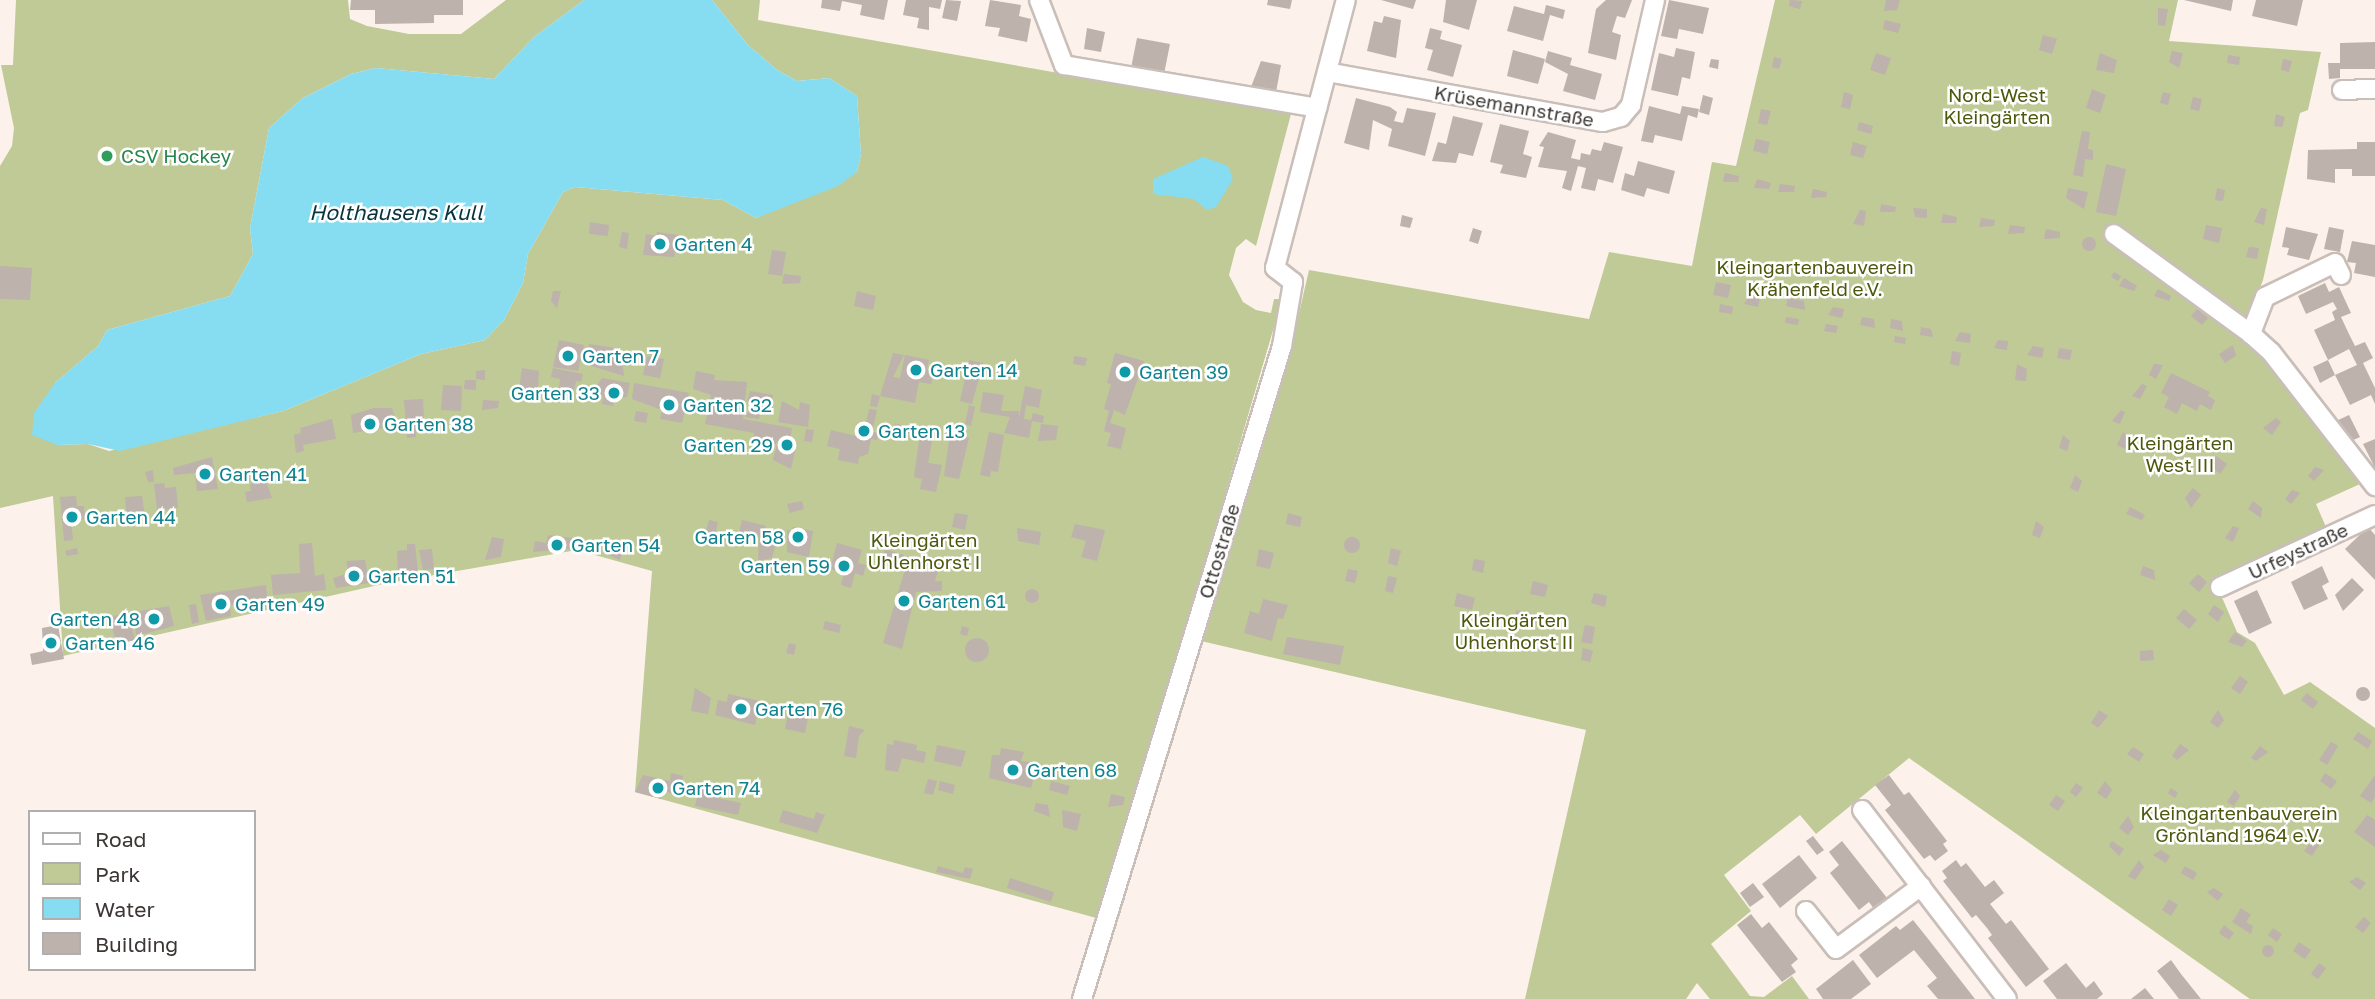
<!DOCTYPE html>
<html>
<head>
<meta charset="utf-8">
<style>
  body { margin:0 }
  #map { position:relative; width:2375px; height:999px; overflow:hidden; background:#fdf1eb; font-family:"Golos Text",sans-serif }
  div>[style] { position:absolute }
  .green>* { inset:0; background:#bfca97 }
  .water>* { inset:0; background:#86ddf2 }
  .building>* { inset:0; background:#bdb2ac }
  .round { border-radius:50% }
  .roads { filter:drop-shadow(2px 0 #c9beb8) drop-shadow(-2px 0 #c9beb8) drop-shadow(0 2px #c9beb8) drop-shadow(0 -2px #c9beb8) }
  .street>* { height:18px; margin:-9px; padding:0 9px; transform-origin:9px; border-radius:9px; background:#fff }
  .dots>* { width:19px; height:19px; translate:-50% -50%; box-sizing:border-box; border:4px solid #fff; border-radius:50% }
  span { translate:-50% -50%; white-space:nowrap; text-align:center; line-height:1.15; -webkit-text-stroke:5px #fff; paint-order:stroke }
  .park-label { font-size:19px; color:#4d580c }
  .street-label { font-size:19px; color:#3c3735 }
  .leisure-label { font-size:19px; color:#27864d }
  .left { translate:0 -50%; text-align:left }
  .culture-label { font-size:19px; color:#0d838f }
  .right { translate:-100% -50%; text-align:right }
  .water-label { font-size:21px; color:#09343d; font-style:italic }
  .legend { position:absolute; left:28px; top:810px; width:228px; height:161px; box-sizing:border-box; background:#fff; border:2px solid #b1afae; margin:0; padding:9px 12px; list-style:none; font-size:21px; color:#3c3735 }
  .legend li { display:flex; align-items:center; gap:14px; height:35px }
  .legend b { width:35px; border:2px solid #b1afae }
</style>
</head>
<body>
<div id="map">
  <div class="green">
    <div style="clip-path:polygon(16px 0,348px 0,350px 19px,367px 26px,409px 34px,461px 34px,506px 0,584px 0,534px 37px,494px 79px,376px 68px,351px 74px,303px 98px,269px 128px,250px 228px,253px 254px,230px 296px,107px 330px,98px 346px,55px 383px,57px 445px,88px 444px,109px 451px,283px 411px,421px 354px,485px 340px,504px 320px,523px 283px,528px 254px,563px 192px,575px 187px,723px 200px,756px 218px,857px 172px,861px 154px,857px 96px,829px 78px,797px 81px,777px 70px,748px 45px,712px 0,760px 0,758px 20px,1291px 114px,1256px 246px,1246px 239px,1236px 248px,1229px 275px,1243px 302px,1256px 310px,1271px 313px,1274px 299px,1280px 299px,1274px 327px,1100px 919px,635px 792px,652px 571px,577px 550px,383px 584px,63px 656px,53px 496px,0 508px,0 166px,12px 146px,14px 128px,1px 65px,13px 65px)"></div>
    <div style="clip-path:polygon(1775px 0,2178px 0,2169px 41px,2321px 52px,2308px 110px,2300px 113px,2263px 280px,2241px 337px,2267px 362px,2360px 484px,2316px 504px,2326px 527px,2214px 579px,2237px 632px,2255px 643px,2284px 695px,2310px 682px,2375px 728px,2375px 999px,2250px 999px,1909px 758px,1816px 834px,1800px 815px,1724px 875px,1751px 911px,1711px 944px,1750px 996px,1764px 997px,1792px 976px,1809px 999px,1710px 999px,1697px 983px,1686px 999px,1525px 999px,1586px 730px,1201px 641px,1294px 335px,1309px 270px,1589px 319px,1609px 252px,1692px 266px,1712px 162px,1736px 166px)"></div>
  </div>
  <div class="water">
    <div style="clip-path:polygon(584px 0,712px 0,748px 45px,777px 70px,797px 81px,829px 78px,857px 96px,861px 154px,857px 172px,838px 186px,756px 218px,723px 200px,575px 187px,563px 192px,528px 254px,523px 283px,504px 320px,485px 340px,421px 354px,283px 411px,120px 451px,88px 444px,57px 445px,32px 435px,34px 413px,55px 383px,98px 346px,107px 330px,230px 296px,253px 254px,250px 228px,269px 128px,303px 98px,351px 74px,376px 68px,494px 79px,534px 37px)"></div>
    <div style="clip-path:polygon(1203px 157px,1228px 166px,1233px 179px,1216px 207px,1207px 210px,1194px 199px,1153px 194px,1153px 179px)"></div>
  </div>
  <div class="building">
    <div style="clip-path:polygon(351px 0,463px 0,463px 15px,434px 15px,434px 23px,375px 24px,375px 10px,350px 10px)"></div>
    <div style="clip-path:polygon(822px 0,888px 0,884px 20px,860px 15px,862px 5px,842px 1px,840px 11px,821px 8px)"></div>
    <div style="clip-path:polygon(906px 0,942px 0,940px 9px,929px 7px,929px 30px,917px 28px,919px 18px,903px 15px)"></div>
    <div style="clip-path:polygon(946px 0,961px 1px,957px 21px,942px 18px)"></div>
    <div style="clip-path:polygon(990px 0,1021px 5px,1019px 16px,1031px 19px,1027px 42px,998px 36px,1000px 28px,985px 26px)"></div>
    <div style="clip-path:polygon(1268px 0,1292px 0,1290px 9px,1267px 5px)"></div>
    <div style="clip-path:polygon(1381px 0,1416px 0,1413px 9px)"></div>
    <div style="clip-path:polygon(1446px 0,1477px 0,1469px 30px,1443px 22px)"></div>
    <div style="clip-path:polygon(1606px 0,1632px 0,1625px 18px,1617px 16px,1612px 32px,1621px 35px,1616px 60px,1588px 53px,1596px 9px)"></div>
    <div style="clip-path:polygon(1669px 0,1709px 8px,1703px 34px,1679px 29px,1677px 39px,1661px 36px)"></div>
    <div style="clip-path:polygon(1790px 0,1802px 1px,1800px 9px,1789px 6px)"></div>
    <div style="clip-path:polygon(1886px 0,1900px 0,1897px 10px,1884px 11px)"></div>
    <div style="clip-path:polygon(2184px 0,2233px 0,2231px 11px)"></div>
    <div style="clip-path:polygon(2256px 0,2303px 0,2297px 26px,2252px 16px)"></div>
    <div style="clip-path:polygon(1546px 5px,1565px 10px,1563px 19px,1550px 15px,1543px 41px,1507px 31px,1514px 6px,1544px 14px)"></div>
    <div style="clip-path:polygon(2158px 8px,2168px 9px,2165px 26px,2158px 25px)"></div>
    <div style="clip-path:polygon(1384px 16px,1401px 20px,1396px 58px,1367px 51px,1374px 21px,1382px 23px)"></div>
    <div style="clip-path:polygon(1885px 20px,1901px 24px,1898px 33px,1883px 29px)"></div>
    <div style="clip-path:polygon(1087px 28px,1105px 32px,1101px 52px,1084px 49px)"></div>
    <div style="clip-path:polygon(1430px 28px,1442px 31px,1440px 39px,1462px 45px,1453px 77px,1427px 70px,1433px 50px,1425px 48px)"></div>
    <div style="clip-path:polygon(2043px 35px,2057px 39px,2052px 54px,2039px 50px)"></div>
    <div style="clip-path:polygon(1137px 38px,1170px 44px,1164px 74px,1131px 68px)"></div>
    <div style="clip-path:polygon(2375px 42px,2375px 69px,2340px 69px,2340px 78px,2329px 79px,2328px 63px,2340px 63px,2340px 43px)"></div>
    <div style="clip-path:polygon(1676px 48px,1695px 52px,1690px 79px,1682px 77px,1678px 96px,1651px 90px,1659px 53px,1674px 57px)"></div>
    <div style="clip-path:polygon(1513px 50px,1545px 59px,1538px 84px,1507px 76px)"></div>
    <div style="clip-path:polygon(1548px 51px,1572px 58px,1570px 65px,1602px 74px,1595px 100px,1563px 91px,1568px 74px,1545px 62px)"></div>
    <div style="clip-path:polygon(2172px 51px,2183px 53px,2179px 68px,2169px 62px)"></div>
    <div style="clip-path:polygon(1876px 53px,1891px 58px,1885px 75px,1870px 70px)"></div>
    <div style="clip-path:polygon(2100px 53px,2117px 60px,2114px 73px,2096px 70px)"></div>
    <div style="clip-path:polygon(2228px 55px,2240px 57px,2239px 65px,2227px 63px)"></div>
    <div style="clip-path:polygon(1774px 57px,1782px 59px,1779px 69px,1772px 67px)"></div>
    <div style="clip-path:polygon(1711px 59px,1719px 60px,1718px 69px,1709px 67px)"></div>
    <div style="clip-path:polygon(2283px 59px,2292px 61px,2289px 72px,2281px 70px)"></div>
    <div style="clip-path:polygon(1261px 61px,1281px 65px,1276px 92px,1251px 87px)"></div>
    <div style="clip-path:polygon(2092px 89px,2106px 95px,2100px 113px,2086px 108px)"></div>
    <div style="clip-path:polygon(1844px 92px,1853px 95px,1850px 109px,1841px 107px)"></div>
    <div style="clip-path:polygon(2163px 92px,2171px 94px,2168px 105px,2160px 103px)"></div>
    <div style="clip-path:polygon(1703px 95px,1713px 98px,1709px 115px,1699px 112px)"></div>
    <div style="clip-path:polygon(2193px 97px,2202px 99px,2199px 111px,2190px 109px)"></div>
    <div style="clip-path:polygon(1356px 98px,1390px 107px,1397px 112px,1394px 121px,1403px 123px,1407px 108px,1436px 113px,1425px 156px,1388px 146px,1392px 129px,1373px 120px,1369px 150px,1344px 143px)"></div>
    <div style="clip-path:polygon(1649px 106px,1680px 114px,1682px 106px,1699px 109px,1697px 118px,1688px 115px,1682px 141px,1655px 135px,1653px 143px,1641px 141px)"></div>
    <div style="clip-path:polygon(1761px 109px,1771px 111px,1767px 125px,1758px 123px)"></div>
    <div style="clip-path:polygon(2276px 114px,2285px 117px,2282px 127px,2274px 126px)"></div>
    <div style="clip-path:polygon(1453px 116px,1483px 123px,1473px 156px,1459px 153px,1456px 163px,1432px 161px,1438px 142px,1446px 144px)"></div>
    <div style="clip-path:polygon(1859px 122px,1873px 126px,1871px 134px,1857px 130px)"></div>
    <div style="clip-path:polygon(1500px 124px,1529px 131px,1523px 154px,1532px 157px,1526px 178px,1500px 173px,1503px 165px,1490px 162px)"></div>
    <div style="clip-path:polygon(2082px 131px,2090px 132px,2088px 149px,2093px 150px,2093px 160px,2085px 159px,2083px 177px,2073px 175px)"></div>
    <div style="clip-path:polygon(1548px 132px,1576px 140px,1571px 158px,1580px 160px,1581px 153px,1590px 155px,1592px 149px,1601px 151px,1604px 142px,1623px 147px,1613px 183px,1598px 179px,1595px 191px,1581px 188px,1586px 168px,1578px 166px,1571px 191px,1562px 188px,1567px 171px,1538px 167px,1544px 147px,1539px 146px)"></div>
    <div style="clip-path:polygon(1756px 139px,1770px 142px,1767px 154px,1753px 151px)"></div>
    <div style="clip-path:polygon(1853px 142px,1867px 146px,1863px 158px,1850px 155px)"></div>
    <div style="clip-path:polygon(2357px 142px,2375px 142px,2375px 176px,2352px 176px,2352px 169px,2335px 169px,2335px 183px,2307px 179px,2308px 150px,2357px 149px)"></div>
    <div style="clip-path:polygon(1638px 161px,1675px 171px,1669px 194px,1647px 188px,1644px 197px,1621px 190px,1625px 173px,1634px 176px)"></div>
    <div style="clip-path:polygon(2106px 164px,2126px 169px,2116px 216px,2096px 212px)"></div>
    <div style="clip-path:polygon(1725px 173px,1739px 176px,1738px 182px,1723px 182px)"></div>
    <div style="clip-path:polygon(1757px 179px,1771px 183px,1769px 189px,1754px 188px)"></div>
    <div style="clip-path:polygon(1780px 184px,1795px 186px,1794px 192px,1778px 192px)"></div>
    <div style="clip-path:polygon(2068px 188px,2088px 192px,2084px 209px,2066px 198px)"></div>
    <div style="clip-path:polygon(2217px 188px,2225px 190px,2223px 201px,2215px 200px)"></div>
    <div style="clip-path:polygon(1813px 189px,1827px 192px,1826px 197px,1811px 198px)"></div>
    <div style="clip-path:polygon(1881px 204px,1896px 207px,1895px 212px,1880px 212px)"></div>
    <div style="clip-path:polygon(1913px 208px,1927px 209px,1927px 218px,1915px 217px)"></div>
    <div style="clip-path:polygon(2261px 208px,2267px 209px,2264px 225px,2254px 222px)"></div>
    <div style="clip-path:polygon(1860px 210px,1866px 211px,1864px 226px,1853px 224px)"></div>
    <div style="clip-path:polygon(1943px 214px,1957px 217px,1956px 223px,1941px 223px)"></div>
    <div style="clip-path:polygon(1402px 215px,1413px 218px,1410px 228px,1400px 226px)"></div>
    <div style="clip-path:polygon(1981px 218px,1995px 220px,1994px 226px,1979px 227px)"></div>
    <div style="clip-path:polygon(590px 222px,609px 225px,608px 236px,589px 234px)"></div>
    <div style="clip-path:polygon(2010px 225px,2025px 227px,2024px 233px,2008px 234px)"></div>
    <div style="clip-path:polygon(2206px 225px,2222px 228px,2219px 243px,2203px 239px)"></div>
    <div style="clip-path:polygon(2286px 227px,2318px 234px,2309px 260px,2287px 255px,2289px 248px,2282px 247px)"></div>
    <div style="clip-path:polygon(2329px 227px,2344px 230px,2340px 252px,2324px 249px)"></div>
    <div style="clip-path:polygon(1473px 228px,1482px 231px,1478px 244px,1469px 241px)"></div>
    <div style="clip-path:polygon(2046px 229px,2060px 232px,2060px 238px,2044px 239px)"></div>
    <div style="clip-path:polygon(622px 232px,629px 233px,627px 249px,619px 247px)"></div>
    <div style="clip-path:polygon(657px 232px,678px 235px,674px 257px,643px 255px,646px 234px,656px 236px)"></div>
    <div class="round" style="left:2082px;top:237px;width:14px;height:14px"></div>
    <div style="clip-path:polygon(2352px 241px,2375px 245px,2375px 277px,2354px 273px,2356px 263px,2347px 262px)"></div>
    <div style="clip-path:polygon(2249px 247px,2259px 248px,2257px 259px,2246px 257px)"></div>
    <div style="clip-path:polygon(772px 250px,786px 252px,782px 276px,768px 274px)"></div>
    <div style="clip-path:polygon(0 266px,32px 268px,30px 300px,0 299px)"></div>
    <div style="clip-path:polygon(2114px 272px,2121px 276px,2118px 281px,2111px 277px)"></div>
    <div style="clip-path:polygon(784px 274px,801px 276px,800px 283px,782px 284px)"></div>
    <div style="clip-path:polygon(2124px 278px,2137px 286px,2134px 291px,2119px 286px)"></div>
    <div style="clip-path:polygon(1716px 282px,1731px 285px,1728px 298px,1713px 295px)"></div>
    <div style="clip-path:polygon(evenodd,2325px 283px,2329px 292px,2339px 287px,2351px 313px,2341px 317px,2348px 332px,2355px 346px,2365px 342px,2373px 358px,2363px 363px,2375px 388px,2375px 404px,2371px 395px,2350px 405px,2335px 375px,2320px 383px,2313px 367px,2328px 360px,2314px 330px,2335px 320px,2332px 312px,2337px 309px,2333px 302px,2306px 314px,2298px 296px,2325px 283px,2349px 349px,2357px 365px,2335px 375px,2328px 360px,2349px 349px)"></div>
    <div style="clip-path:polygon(2158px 289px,2171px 296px,2169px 301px,2154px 296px)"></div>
    <div style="clip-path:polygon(553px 291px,561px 291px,557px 308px,551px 301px)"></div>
    <div style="clip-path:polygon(857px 291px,876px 296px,873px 310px,854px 306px)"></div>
    <div style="clip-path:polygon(1749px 296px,1760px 298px,1758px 307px,1744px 304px)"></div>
    <div style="clip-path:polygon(1788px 298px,1804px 301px,1805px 310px,1786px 306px)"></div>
    <div style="clip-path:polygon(1720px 304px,1733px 307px,1732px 314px,1719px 312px)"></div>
    <div style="clip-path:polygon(1833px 307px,1844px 309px,1842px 318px,1828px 315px)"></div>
    <div style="clip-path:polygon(2197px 309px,2208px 318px,2202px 325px,2191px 316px)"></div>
    <div style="clip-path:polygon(1786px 317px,1799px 319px,1798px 325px,1785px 323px)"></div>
    <div style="clip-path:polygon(1862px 317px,1874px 319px,1875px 328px,1860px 325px)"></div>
    <div style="clip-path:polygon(1891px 319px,1902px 321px,1903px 331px,1890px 328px)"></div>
    <div style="clip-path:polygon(1826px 324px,1838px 326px,1836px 333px,1824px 331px)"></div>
    <div style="clip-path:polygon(1921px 327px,1931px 329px,1933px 337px,1920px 335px)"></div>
    <div style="clip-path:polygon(1960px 332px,1971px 334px,1970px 343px,1955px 341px)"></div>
    <div style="clip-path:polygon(1895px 336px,1906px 338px,1905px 344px,1894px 342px)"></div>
    <div style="clip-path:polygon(559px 340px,584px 345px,578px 371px,553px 367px)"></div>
    <div style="clip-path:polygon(1998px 340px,2008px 341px,2007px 350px,1994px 348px)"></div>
    <div style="clip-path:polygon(589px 344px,615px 348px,614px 358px,622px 359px,624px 376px,585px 364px)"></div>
    <div style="clip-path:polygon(2233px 345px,2236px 356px,2225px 363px,2219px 354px)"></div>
    <div style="clip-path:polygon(2033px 346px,2044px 348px,2042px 358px,2027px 355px)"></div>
    <div style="clip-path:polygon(2059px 348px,2072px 350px,2070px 360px,2057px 358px)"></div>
    <div style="clip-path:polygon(1952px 351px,1961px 353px,1959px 366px,1950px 364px)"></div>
    <div style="clip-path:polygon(893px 353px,904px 355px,893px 377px,900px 378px,905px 355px,929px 360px,927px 369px,934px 373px,931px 384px,919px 382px,915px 403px,880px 396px)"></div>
    <div style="clip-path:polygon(1115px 353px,1144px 361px,1125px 415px,1114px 410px,1110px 423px,1126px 428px,1121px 449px,1107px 446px,1111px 433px,1104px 431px,1109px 411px,1104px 409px,1111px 384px,1107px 383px)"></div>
    <div style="clip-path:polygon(647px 356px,664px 359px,660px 378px,643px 375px)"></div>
    <div style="clip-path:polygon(1074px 356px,1087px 358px,1085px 366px,1073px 364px)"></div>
    <div style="clip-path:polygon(969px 360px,983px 363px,972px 404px,960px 401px)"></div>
    <div style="clip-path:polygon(2017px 364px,2027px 369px,2026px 381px,2015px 380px)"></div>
    <div style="clip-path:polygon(2154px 364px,2163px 365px,2156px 379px,2149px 375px)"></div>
    <div style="clip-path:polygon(522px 368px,539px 371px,537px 400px,518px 397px)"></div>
    <div style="clip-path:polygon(553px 368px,583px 374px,581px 382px,576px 381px,574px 391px,559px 388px,560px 379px,551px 377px)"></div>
    <div style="clip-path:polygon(485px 370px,485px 380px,476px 379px,476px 371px)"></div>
    <div style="clip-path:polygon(696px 371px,715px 375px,714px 380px,747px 382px,743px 419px,792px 428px,790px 442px,797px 443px,791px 469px,773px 460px,778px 440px,772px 450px,767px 449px,768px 441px,753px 439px,754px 433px,705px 424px,711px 395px,693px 389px)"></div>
    <div style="clip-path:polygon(2171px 373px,2210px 392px,2208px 396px,2215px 400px,2211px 410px,2200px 404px,2197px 411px,2182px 403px,2177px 414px,2164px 407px,2169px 397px,2161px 393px)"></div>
    <div style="clip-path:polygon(602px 378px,630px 383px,627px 397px,615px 398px,613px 406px,602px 404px,603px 396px,594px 390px)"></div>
    <div style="clip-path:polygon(465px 380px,476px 380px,476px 390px,464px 389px)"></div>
    <div style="clip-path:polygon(634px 383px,689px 393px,682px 423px,660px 419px,662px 410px,632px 399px)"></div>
    <div style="clip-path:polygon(2142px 384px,2147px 386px,2140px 399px,2132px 396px)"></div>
    <div style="clip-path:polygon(443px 385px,462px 386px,461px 411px,441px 410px)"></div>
    <div style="clip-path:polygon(1025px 386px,1042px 390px,1039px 408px,1026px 405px,1024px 419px,1031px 420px,1033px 413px,1044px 416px,1043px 423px,1032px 421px,1029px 438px,1004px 433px,1010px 417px,980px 412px,983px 392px,1004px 395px,1001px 411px,1019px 411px,1019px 418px)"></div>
    <div style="clip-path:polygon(750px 391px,773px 395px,771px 406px,747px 402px)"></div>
    <div style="clip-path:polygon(872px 394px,880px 396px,877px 407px,870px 406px)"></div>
    <div style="clip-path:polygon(423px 399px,424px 419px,415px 420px,416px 437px,407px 438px,404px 400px)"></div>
    <div style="clip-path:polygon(483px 400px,499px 401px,498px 408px,482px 410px)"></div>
    <div style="clip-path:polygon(782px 401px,799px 410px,800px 402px,810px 405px,808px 427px,778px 422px)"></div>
    <div style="clip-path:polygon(969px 405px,975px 407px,971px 426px,965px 424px)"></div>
    <div style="clip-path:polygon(374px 408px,392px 408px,395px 419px,388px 420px,389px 427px,353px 433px,351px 415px)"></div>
    <div style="clip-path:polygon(869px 409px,877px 410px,872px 432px,878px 433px,877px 440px,871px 439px,868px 454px,859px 457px,858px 464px,838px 460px,840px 449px,827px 446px,831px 430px,856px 436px,858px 426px,865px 428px)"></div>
    <div style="clip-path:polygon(2121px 410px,2125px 412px,2120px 424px,2112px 421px)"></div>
    <div style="clip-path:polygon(636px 411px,648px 413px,646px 423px,634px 421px)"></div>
    <div style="clip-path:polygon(746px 412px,760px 414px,759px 419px,745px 417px)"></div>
    <div style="clip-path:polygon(2349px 415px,2360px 437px,2351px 441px,2336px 421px)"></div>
    <div style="clip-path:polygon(2276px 418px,2281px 422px,2272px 435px,2263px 428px)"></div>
    <div style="clip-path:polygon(332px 419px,336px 439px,303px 445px,304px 451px,296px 453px,294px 435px,301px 433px,300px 428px)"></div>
    <div style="clip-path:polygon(895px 423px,933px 436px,928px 463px,942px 465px,936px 492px,920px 489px,922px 479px,914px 477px,920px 433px,893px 433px)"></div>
    <div style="clip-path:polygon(1041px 424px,1058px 426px,1056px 440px,1038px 441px)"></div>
    <div style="clip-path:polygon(806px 429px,814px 430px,812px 442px,804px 441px)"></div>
    <div style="clip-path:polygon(989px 432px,1004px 435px,998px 472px,991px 471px,990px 477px,980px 475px)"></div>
    <div style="clip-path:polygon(2123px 432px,2130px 439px,2125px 449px,2117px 445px)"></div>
    <div style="clip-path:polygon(950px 434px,969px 438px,959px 479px,944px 476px)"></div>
    <div style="clip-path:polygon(2063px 435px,2070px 441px,2067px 451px,2059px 448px)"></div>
    <div style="clip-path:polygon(2375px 439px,2375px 468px,2363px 444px)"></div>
    <div style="clip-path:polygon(2216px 456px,2227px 464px,2220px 474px,2209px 465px)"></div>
    <div style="clip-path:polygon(212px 457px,218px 489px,197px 491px,195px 473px,174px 475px,173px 468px)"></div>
    <div style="clip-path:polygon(2315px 467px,2324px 470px,2314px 481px,2308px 476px)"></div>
    <div style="clip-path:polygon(153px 470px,154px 482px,148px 482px,145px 472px)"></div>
    <div style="clip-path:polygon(2075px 475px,2082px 481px,2078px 492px,2070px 488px)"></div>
    <div style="clip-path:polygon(266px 481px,272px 498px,247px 502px,245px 492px,251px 491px,250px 484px)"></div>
    <div style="clip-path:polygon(164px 483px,165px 488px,176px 487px,178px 508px,157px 511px,154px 484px)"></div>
    <div style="clip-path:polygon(2193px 488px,2201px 495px,2191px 508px,2185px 498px)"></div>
    <div style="clip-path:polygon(2292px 490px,2300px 493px,2291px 504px,2285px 499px)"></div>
    <div style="clip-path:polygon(76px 496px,77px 506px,84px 506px,85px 519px,71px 521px,73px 540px,64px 541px,60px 497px)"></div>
    <div style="clip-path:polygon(142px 496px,145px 517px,127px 519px,125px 497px)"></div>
    <div style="clip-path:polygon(802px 501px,804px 509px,790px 513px,787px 504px)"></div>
    <div style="clip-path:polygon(2253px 501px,2262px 508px,2261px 518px,2248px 509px)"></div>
    <div style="clip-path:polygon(2130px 507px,2145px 515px,2142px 520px,2126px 514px)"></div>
    <div style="clip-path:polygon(955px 513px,968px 515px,965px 530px,952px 527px)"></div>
    <div style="clip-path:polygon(1288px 513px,1302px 517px,1300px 527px,1286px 524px)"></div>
    <div style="clip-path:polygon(709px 520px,718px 522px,715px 536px,705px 534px)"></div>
    <div style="clip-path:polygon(742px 520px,766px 526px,763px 538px,776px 542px,772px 558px,758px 561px,759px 537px,739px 532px)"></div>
    <div style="clip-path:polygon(2036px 521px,2044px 527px,2040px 538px,2032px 535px)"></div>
    <div style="clip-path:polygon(1075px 524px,1105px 530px,1097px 561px,1081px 557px,1086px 541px,1071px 537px)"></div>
    <div style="clip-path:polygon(2233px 526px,2239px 528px,2233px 542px,2225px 538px)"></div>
    <div style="clip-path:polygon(793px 527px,813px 531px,809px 557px,787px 552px,787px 530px,792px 531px)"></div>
    <div style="clip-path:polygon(2368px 527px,2375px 535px,2375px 580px,2345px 549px)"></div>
    <div style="clip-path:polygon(1017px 528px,1041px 532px,1039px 545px,1018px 541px)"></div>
    <div style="clip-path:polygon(548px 535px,581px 539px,579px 548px,533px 552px,535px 541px,546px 543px)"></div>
    <div class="round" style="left:1344px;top:537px;width:16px;height:16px"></div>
    <div style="clip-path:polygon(492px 537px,504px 539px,501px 557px,485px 560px)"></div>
    <div style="clip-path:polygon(607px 542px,624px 549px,620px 560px,603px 553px)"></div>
    <div style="clip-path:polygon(312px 543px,315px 576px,324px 574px,326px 590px,273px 595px,271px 575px,300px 573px,299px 544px)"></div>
    <div style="clip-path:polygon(837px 543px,862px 550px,858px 563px,866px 565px,863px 576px,855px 573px,851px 588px,841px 585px,844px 573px,830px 569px)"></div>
    <div style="clip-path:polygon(407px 544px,415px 544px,418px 571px,398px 573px,397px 551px,407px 550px)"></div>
    <div style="clip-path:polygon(77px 548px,78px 554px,67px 556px,65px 551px)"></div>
    <div style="clip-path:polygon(1391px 548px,1401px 551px,1397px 566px,1388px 563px)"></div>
    <div style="clip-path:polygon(432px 549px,434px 569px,423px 570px,419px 550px)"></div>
    <div style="clip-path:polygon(885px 549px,904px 555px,900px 570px,880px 565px)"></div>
    <div style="clip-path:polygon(1259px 549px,1274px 553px,1270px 569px,1256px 566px)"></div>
    <div style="clip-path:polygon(909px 556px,940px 564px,935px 581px,942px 581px,942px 591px,916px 592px,902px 649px,883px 643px)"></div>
    <div style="clip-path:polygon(1474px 559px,1485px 561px,1483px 573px,1472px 570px)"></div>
    <div style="clip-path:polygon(365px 560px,369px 583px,336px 588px,333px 578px,349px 573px,346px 561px)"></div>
    <div style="clip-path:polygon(2143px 566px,2154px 570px,2155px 580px,2140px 575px)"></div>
    <div style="clip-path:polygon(2322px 566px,2329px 582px,2322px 586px,2328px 599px,2304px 610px,2291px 582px)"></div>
    <div style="clip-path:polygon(1348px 569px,1358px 571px,1355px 583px,1345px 581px)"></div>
    <div style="clip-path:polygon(2198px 574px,2207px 582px,2199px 592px,2189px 583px)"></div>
    <div style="clip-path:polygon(1388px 576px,1397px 578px,1393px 593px,1385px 591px)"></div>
    <div style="clip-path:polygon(2352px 578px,2364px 590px,2343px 611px,2335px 595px)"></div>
    <div style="clip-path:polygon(1533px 581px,1548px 585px,1545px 597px,1530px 594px)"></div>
    <div style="clip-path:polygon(266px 585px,268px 605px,230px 605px,231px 616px,206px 621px,200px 595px)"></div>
    <div class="round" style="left:1025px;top:589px;width:14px;height:14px"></div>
    <div style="clip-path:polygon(2257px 590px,2272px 623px,2249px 634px,2234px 601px)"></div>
    <div style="clip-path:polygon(1457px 593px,1475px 598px,1472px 610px,1454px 606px)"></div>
    <div style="clip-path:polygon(1594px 593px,1607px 596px,1605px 607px,1591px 603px)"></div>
    <div style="clip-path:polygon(1263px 599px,1288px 605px,1283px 619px,1278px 618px,1272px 641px,1244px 633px,1250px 611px,1259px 614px)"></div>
    <div style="clip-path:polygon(196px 604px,199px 622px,192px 624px,189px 605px)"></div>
    <div style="clip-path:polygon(2214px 605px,2224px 612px,2218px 622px,2208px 614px)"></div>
    <div style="clip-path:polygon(169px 606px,174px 626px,136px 636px,134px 612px)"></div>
    <div style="clip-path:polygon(2184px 609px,2197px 620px,2189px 629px,2176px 618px)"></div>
    <div style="clip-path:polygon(1516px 610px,1532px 614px,1530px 623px,1515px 619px)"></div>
    <div style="clip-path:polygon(128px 613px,135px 640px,102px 648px,101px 641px,115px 638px,109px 617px)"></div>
    <div style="clip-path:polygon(825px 621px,841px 625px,839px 633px,823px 629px)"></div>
    <div style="clip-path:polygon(58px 625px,64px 659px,32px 665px,30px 654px,43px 651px,42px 628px)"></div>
    <div style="clip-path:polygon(1585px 625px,1595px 627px,1592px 644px,1581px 642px)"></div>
    <div style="clip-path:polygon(962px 626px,969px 628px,967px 636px,960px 634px)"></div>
    <div style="clip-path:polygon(2235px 632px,2247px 641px,2242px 647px,2228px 642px)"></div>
    <div style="clip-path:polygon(1287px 637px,1344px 646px,1340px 665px,1283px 654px)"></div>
    <div class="round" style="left:965px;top:638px;width:24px;height:24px"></div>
    <div style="clip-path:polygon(789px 643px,796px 645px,794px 655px,786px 653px)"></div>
    <div style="clip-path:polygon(1583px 648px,1593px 651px,1590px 662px,1581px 660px)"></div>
    <div style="clip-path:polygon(2153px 650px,2154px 660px,2140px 661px,2140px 651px)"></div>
    <div style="clip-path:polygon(2240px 676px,2248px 682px,2240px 694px,2231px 688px)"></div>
    <div class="round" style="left:2356px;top:687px;width:14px;height:14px"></div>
    <div style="clip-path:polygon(695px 688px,711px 698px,708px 714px,691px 711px)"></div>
    <div style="clip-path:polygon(2307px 693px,2318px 702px,2313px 709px,2301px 700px)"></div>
    <div style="clip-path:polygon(728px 694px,760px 701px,755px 725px,715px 715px,718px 700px,727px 702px)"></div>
    <div style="clip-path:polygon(790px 704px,816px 709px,814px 719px,808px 718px,805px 733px,785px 729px)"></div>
    <div style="clip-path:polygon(2099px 710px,2108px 716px,2098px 728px,2091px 723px)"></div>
    <div style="clip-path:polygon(2218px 710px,2224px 720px,2218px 728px,2210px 722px)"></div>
    <div style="clip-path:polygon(849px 726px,865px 730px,859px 736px,856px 758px,844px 756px)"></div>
    <div style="clip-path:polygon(2358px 732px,2372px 741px,2368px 749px,2353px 739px)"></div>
    <div style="clip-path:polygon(894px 740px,917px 745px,916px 750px,926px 752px,924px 763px,902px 758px,898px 772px,885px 770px,887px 744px,893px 745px)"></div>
    <div style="clip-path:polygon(2331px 742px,2338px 746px,2327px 765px,2319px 760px)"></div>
    <div style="clip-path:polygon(2180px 744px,2189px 750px,2177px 760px,2172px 756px)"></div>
    <div style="clip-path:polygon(937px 745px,966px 751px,961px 767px,934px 761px)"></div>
    <div style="clip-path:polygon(2260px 746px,2268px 752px,2256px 761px,2251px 758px)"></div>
    <div style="clip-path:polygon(2133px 747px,2144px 754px,2139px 762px,2127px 754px)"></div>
    <div style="clip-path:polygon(1001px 748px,1024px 752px,1021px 761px,1038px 763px,1031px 788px,989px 778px,992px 755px,1000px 755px)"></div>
    <div style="clip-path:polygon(671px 773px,683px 776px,679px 795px,662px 791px,661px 799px,635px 792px,643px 775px,670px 781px)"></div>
    <div style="clip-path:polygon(2325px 773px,2337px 781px,2331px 789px,2320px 781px)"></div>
    <div style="clip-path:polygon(1889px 775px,1904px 795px,1909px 792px,1947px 841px,1943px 844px,1948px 851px,1935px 861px,1930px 855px,1924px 859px,1885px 810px,1891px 805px,1875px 785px)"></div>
    <div style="clip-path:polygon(2375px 775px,2375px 797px,2371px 803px,2360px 796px)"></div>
    <div style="clip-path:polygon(928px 779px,937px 781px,933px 795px,924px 793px)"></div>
    <div style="clip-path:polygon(940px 781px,955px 785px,953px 794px,938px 790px)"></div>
    <div style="clip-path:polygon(1051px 781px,1070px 786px,1067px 795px,1049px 790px)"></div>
    <div style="clip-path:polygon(2105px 781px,2112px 790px,2106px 799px,2097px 793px)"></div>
    <div style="clip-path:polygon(2076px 783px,2083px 788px,2076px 797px,2070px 792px)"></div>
    <div style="clip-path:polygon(700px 785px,713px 789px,712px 797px,741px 803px,738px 815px,695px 806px)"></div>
    <div style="clip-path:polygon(2171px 788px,2178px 793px,2175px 798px,2168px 793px)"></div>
    <div style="clip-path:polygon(2235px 790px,2240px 796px,2234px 806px,2227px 802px)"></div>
    <div style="clip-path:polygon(1111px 794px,1125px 797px,1123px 805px,1108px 807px)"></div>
    <div style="clip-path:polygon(2056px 795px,2065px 801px,2058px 811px,2049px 805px)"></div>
    <div style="clip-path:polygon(1036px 803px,1048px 805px,1050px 817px,1034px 811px)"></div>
    <div style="clip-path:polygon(783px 810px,814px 819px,816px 812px,825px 815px,817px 833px,779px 822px)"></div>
    <div style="clip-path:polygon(1062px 810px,1081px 814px,1077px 831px,1063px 827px)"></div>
    <div style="clip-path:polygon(2367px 815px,2375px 820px,2375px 847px,2354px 832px)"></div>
    <div style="clip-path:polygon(2128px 816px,2134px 827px,2128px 835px,2119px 828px)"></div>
    <div style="clip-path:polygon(1813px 836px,1824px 850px,1817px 855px,1806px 841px)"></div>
    <div style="clip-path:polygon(1842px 841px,1887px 898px,1874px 909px,1869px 902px,1859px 910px,1830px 873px,1839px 865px,1829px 852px)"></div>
    <div style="clip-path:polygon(2112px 841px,2124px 849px,2119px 856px,2109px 846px)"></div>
    <div style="clip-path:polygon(2311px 842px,2319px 845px,2312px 856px,2304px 851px)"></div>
    <div style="clip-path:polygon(2161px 850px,2170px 856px,2166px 863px,2153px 855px)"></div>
    <div style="clip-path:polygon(1799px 855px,1817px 878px,1780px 908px,1762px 884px)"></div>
    <div style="clip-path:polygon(1956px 860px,1961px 867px,1966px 863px,1985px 887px,1994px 880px,2004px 893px,1990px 904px,2006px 924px,2011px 920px,2049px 969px,2026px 987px,1988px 938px,1992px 935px,1987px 928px,1976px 915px,1972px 918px,1943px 881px,1947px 878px,1942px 871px)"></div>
    <div style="clip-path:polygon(2139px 860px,2144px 867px,2135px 880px,2128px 876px)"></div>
    <div style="clip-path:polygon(938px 866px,963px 873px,965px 867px,973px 869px,970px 879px,936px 872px)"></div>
    <div style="clip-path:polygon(2185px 866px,2197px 873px,2193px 880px,2181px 873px)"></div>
    <div style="clip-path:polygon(2357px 877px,2366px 883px,2360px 890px,2349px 882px)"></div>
    <div style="clip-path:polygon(1010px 878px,1054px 892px,1051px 902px,1007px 888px)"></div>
    <div style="clip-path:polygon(1753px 883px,1764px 897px,1750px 907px,1740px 893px)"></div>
    <div style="clip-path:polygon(2214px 888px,2223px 894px,2218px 901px,2207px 892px)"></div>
    <div style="clip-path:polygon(2169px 899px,2178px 905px,2171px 916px,2162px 910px)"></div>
    <div style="clip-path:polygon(2241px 908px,2251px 915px,2246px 922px,2253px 926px,2251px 934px,2232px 922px)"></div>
    <div style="clip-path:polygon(1751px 914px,1762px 928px,1769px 922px,1798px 959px,1791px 965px,1796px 972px,1782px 982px,1737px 925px)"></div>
    <div style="clip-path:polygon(2364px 917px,2371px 923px,2363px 933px,2355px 927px)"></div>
    <div style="clip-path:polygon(1913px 920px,1929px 940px,1975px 999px,1938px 999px,1927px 986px,1937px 978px,1914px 950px,1877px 978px,1859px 955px,1896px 926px,1900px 930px)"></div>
    <div style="clip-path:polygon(2224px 925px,2234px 933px,2229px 940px,2219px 933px)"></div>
    <div style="clip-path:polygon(2273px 928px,2282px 934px,2277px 942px,2268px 935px)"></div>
    <div style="clip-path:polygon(2299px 942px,2311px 950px,2305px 959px,2293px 951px)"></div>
    <div class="round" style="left:2262px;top:945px;width:12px;height:12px"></div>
    <div style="clip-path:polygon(1853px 960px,1871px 984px,1851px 999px,1823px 999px,1816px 989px)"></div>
    <div style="clip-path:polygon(2171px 960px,2181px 974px,2201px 999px,2179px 999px,2173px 991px,2157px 971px)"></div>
    <div style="clip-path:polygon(2066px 963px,2086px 988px,2094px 981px,2103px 994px,2097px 999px,2057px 999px,2043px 981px)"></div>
    <div style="clip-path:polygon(2319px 963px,2326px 968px,2318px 979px,2311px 974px)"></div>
    <div style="clip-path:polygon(2145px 988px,2154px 999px,2131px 999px)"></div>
  </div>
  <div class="roads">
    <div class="street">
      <div style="left:1039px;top:0;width:70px;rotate:69deg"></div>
      <div style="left:1064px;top:65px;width:257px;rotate:9.6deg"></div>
      <div style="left:1327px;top:72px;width:280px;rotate:10.3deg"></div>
      <div style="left:1603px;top:122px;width:19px;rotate:-16deg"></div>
      <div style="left:1621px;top:117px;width:16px;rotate:-50deg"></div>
      <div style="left:1631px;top:105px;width:108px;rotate:-77.1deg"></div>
      <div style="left:2342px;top:90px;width:33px;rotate:-2deg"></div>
      <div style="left:2114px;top:234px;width:170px;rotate:36.1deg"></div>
      <div style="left:2341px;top:275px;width:13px;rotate:-117deg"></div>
      <div style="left:2335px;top:263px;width:78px;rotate:154.1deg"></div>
      <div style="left:2265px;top:297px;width:40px;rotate:111deg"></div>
      <div style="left:2251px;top:334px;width:27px;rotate:42deg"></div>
      <div style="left:2271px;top:352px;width:170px;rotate:52.2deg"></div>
      <div style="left:2220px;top:587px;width:171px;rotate:-24.9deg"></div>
      <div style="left:1862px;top:810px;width:238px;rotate:52.5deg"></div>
      <div style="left:1806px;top:911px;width:48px;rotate:51.7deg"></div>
      <div style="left:1836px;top:949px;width:106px;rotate:-36.5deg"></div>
      <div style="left:1082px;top:999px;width:683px;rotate:-72.97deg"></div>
      <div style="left:1282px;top:346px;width:65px;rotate:-80.2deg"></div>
      <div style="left:1293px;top:282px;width:23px;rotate:-142deg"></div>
      <div style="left:1275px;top:268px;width:277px;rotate:-75.2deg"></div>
    </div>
  </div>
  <div class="dots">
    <div style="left:107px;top:156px;background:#2e9e5b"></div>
    <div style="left:660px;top:244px;background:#0f9aa8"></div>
    <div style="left:568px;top:356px;background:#0f9aa8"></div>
    <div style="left:916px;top:370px;background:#0f9aa8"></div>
    <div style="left:1125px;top:372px;background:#0f9aa8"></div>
    <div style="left:614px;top:393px;background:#0f9aa8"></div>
    <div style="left:669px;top:405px;background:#0f9aa8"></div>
    <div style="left:370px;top:424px;background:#0f9aa8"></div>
    <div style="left:864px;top:431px;background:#0f9aa8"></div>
    <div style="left:787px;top:445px;background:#0f9aa8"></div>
    <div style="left:205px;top:474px;background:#0f9aa8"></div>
    <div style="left:72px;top:517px;background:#0f9aa8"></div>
    <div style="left:798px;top:537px;background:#0f9aa8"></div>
    <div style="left:557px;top:545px;background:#0f9aa8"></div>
    <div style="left:844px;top:566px;background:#0f9aa8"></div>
    <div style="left:354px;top:576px;background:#0f9aa8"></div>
    <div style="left:904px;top:601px;background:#0f9aa8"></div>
    <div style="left:221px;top:604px;background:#0f9aa8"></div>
    <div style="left:154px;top:619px;background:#0f9aa8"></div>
    <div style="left:51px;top:643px;background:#0f9aa8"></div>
    <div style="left:741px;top:709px;background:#0f9aa8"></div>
    <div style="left:1013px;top:770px;background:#0f9aa8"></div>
    <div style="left:658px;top:788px;background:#0f9aa8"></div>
  </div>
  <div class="park-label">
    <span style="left:1997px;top:106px">Nord-West<br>Kleingärten</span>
    <span style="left:1815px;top:278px">Kleingartenbauverein<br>Krähenfeld e.V.</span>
    <span style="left:2180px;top:454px">Kleingärten<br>West III</span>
    <span style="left:924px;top:551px">Kleingärten<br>Uhlenhorst I</span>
    <span style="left:1514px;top:631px">Kleingärten<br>Uhlenhorst II</span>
    <span style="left:2239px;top:824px">Kleingartenbauverein<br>Grönland 1964 e.V.</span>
  </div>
  <div class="street-label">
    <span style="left:1514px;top:106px;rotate:10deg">Krüsemannstraße</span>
    <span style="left:1219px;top:551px;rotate:-73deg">Ottostraße</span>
    <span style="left:2298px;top:551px;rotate:-25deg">Urfeystraße</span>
  </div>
  <div class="leisure-label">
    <span class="left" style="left:121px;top:156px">CSV Hockey</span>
  </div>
  <div class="culture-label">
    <span class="left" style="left:674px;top:244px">Garten 4</span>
    <span class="left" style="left:582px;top:356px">Garten 7</span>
    <span class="left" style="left:930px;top:370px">Garten 14</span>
    <span class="left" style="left:1139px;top:372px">Garten 39</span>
    <span class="right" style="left:600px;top:393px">Garten 33</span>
    <span class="left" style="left:683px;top:405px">Garten 32</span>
    <span class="left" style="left:384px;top:424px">Garten 38</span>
    <span class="left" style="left:878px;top:431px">Garten 13</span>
    <span class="right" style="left:773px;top:445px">Garten 29</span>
    <span class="left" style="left:219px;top:474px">Garten 41</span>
    <span class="left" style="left:86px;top:517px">Garten 44</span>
    <span class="right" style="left:784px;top:537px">Garten 58</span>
    <span class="left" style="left:571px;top:545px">Garten 54</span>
    <span class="right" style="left:830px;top:566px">Garten 59</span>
    <span class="left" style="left:368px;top:576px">Garten 51</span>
    <span class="left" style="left:918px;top:601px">Garten 61</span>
    <span class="left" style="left:235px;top:604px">Garten 49</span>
    <span class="right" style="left:140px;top:619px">Garten 48</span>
    <span class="left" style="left:65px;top:643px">Garten 46</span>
    <span class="left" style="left:755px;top:709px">Garten 76</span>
    <span class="left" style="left:1027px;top:770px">Garten 68</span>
    <span class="left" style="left:672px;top:788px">Garten 74</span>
  </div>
  <div class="water-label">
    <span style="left:396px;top:212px">Holthausens Kull</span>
  </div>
  <ul class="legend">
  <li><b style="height:9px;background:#fff"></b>Road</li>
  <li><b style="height:19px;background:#bfca97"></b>Park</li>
  <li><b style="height:19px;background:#86ddf2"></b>Water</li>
  <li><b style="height:19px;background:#bdb2ac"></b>Building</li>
  </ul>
</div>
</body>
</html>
